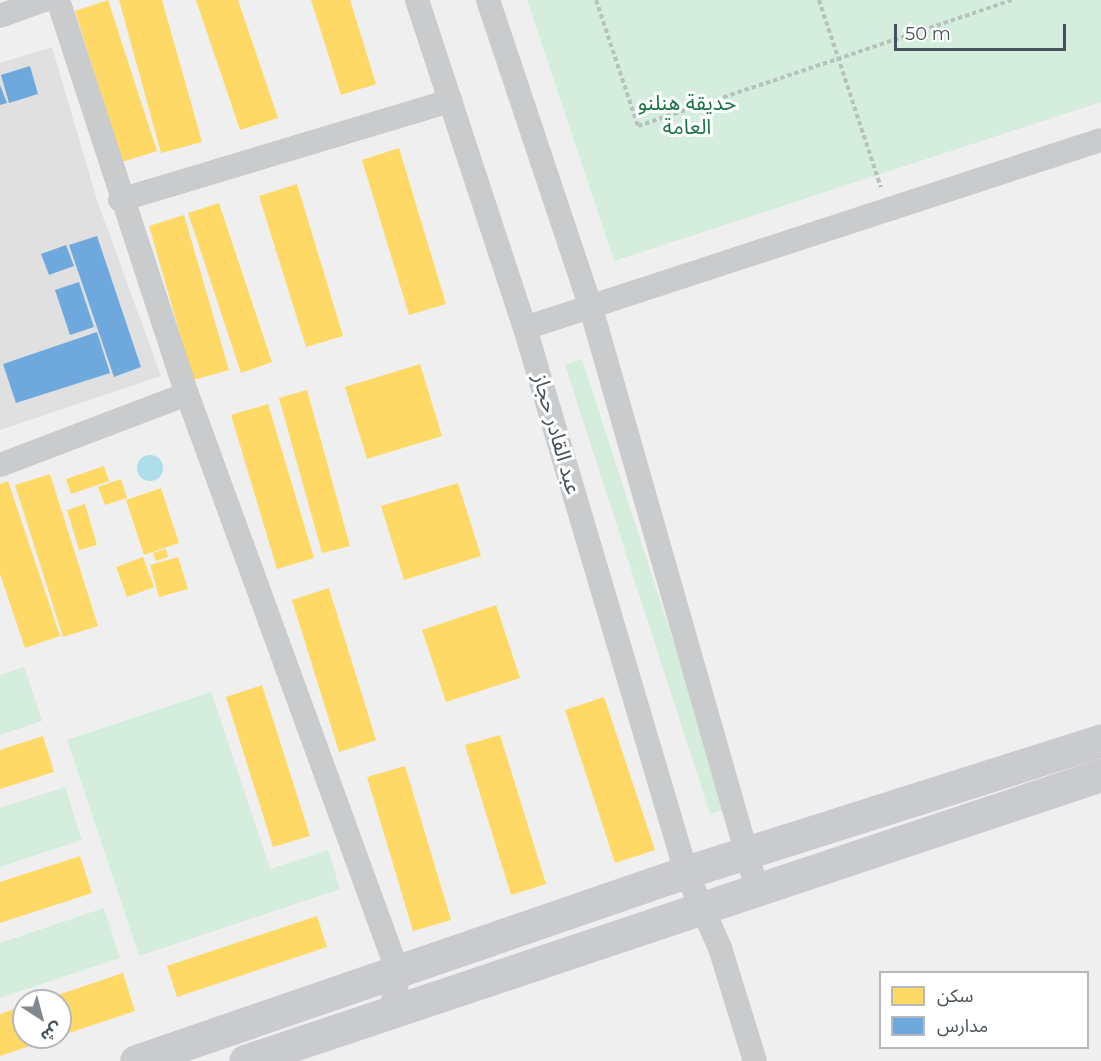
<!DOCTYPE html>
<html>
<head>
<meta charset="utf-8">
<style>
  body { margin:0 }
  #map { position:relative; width:1101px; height:1061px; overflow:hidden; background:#efefef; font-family:Montserrat,"Noto Sans Arabic",sans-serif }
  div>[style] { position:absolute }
  .education>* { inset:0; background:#e1e0e0 }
  .green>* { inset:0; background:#d5eddd }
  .water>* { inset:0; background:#acdde8 }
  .round { border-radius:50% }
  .homes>* { inset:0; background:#ffd966 }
  .schools>* { inset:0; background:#6fa8dc }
  .path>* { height:4px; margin-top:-2px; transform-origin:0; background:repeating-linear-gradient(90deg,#b7c2bf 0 4.5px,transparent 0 7.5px) }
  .street>* { height:24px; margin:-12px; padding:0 12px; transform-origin:12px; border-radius:12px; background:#c9cbcd }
  .secondary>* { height:33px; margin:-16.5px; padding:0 16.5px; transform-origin:16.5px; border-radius:16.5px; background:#cacbce }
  span { translate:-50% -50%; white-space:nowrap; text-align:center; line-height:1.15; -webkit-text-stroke:6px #fff; paint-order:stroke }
  .park-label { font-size:21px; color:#1d7547 }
  .street-label { font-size:21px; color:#475159 }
  .legend { position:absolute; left:879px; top:971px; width:210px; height:78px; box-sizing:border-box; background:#fff; border:2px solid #b5b9bd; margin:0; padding:8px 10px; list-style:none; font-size:18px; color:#475159 }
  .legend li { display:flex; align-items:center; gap:12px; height:30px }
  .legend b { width:30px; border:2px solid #b5b9bd }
  .north { position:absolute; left:12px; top:989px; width:60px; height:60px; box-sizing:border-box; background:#fff; border:2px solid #b5b9bd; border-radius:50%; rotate:144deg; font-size:16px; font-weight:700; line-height:24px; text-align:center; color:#475159 }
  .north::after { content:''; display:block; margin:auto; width:21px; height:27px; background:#82888e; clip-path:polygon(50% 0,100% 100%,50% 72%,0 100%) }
  .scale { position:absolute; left:894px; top:24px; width:172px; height:27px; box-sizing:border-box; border:3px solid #475159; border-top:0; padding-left:8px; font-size:18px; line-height:21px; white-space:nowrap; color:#475159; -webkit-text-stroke:4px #fff; paint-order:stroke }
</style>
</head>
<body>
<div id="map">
  <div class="education">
    <div style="clip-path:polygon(52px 47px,97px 200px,161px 376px,0 430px,0 63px)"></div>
  </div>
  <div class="green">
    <div style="clip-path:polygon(527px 0,1101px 0,1101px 102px,614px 261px)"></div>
    <div style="clip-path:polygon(582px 359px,727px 808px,710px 814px,565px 365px)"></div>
    <div style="clip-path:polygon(24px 667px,42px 721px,0 735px,0 675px)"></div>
    <div style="clip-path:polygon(211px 692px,270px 869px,328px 850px,340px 889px,139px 956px,67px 740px)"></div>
    <div style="clip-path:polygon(65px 787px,82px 840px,0 867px,0 808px)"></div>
    <div style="clip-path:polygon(104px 908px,120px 958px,0 998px,0 943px)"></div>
  </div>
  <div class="water">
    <div class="round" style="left:137px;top:455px;width:26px;height:26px"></div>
  </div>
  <div class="homes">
    <div style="clip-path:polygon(108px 0,157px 151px,122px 162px,75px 11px)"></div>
    <div style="clip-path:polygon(119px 0,162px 0,202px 142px,161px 153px)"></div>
    <div style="clip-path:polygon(196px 0,238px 0,278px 118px,240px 130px)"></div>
    <div style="clip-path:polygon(311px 0,350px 0,376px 84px,341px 95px)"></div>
    <div style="clip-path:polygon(399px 148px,446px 304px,409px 315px,362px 160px)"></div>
    <div style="clip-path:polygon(297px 184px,343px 336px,306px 347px,259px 196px)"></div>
    <div style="clip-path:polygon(219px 203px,272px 362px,241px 373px,188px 213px)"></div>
    <div style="clip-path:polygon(184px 215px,229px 370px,193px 380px,149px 226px)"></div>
    <div style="clip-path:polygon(420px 364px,442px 436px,367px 459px,345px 387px)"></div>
    <div style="clip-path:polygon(307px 390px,350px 546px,322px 553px,279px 398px)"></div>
    <div style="clip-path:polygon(268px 404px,314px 558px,277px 569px,231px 415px)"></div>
    <div style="clip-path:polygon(104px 466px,109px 481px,71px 494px,66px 479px)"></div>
    <div style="clip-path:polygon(50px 474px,98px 626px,63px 637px,15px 485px)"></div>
    <div style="clip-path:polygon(121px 479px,127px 498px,105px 505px,98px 487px)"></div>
    <div style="clip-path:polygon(8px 481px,60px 636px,25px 648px,0 574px,0 484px)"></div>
    <div style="clip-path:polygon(458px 483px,481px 556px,404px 580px,381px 506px)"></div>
    <div style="clip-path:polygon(161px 488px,179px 543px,144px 555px,126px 500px)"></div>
    <div style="clip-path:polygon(85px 504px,97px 545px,79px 550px,67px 510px)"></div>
    <div style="clip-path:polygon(166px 549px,168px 557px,156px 561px,153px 553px)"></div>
    <div style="clip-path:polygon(143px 557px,154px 587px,127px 597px,116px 567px)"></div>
    <div style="clip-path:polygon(178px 557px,188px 589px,159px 597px,150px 565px)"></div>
    <div style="clip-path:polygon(329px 588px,376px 740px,339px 752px,292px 600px)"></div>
    <div style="clip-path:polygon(496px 605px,520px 678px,446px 702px,422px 630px)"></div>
    <div style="clip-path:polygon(262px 685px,310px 836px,273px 847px,226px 697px)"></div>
    <div style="clip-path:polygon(604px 697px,655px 850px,615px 863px,565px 710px)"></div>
    <div style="clip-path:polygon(500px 735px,546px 884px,511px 895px,465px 745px)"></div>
    <div style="clip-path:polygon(43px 736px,54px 772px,0 789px,0 750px)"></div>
    <div style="clip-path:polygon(405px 766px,451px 920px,413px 931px,367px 777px)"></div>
    <div style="clip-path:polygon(80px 856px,92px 893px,0 923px,0 882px)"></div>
    <div style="clip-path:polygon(317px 916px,327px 947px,177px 997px,167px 966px)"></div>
    <div style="clip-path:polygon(123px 973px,135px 1011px,60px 1036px,60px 1001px,40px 1001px)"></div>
    <div style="clip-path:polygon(24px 1006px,24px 1037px,57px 1037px,0 1056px,0 1014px)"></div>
  </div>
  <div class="schools">
    <div style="clip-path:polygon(30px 66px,38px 94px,9px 103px,1px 75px)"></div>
    <div style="clip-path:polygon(0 85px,7px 103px,0 105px)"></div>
    <div style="clip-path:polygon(97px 236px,141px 367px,114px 377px,69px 245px)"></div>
    <div style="clip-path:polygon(66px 245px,74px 266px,49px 275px,41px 254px)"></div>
    <div style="clip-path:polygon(79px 282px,94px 327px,70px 335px,55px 290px)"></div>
    <div style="clip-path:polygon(97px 332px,110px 373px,16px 403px,3px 364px)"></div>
  </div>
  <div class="path">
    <div style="left:596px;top:0;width:133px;rotate:71.6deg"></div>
    <div style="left:638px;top:126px;width:396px;rotate:-18.6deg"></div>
    <div style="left:819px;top:0;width:197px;rotate:71.7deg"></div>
  </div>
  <div class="street">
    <div style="left:58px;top:0;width:415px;rotate:71.9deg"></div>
    <div style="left:187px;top:394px;width:618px;rotate:69.95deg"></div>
    <div style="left:399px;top:975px;width:39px;rotate:103deg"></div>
    <div style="left:417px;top:0;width:345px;rotate:71.8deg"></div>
    <div style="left:525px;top:328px;width:567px;rotate:73.51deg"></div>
    <div style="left:686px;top:872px;width:83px;rotate:65.9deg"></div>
    <div style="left:720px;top:948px;width:118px;rotate:72.8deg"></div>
    <div style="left:488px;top:0;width:325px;rotate:71.5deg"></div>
    <div style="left:591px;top:308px;width:601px;rotate:74.07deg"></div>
    <div style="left:0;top:16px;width:47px;rotate:-20deg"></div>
    <div style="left:120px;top:200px;width:345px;rotate:-16.7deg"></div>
    <div style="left:525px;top:328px;width:606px;rotate:-18.08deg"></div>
    <div style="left:0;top:465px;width:200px;rotate:-20.8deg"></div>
  </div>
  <div class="secondary">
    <div style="left:136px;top:1061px;width:582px;rotate:-18.96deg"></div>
    <div style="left:686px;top:872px;width:435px;rotate:-17.6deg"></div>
    <div style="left:245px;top:1061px;width:903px;rotate:-18.48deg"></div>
  </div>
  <div class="park-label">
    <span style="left:687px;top:115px">حديقة هنلنو<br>العامة</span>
  </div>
  <div class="street-label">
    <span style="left:557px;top:434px;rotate:74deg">عبد القادر حجاز</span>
  </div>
  <ul class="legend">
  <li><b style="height:16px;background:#ffd966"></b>سكن</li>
  <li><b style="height:16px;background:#6fa8dc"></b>مدارس</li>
  </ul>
  <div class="north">ش</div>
  <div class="scale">50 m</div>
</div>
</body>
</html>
